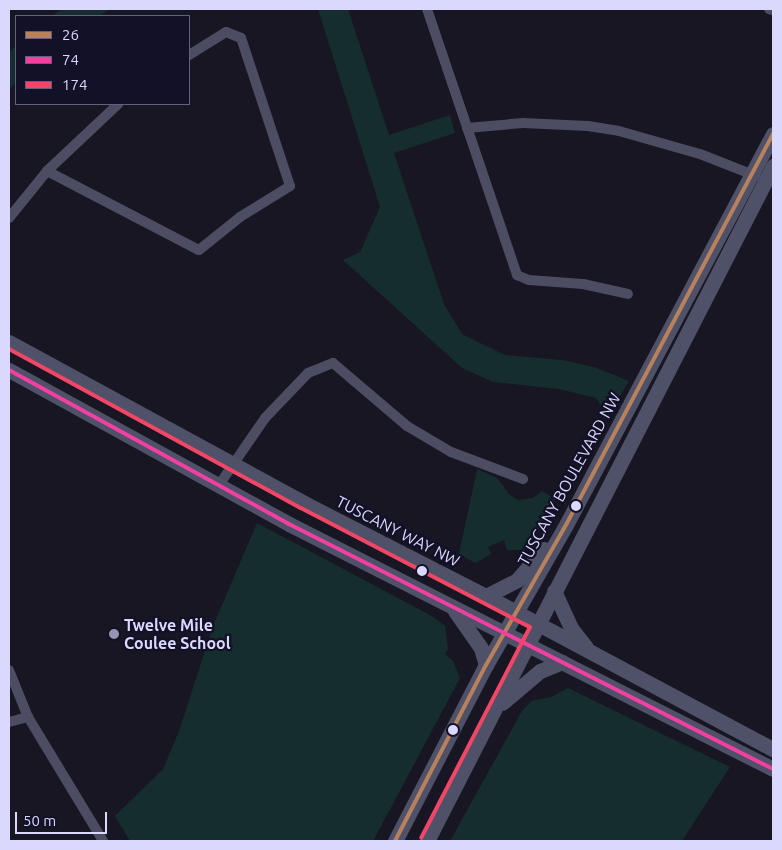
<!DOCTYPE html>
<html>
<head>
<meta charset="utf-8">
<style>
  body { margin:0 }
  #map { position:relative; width:782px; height:850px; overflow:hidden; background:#171622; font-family:Ubuntu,sans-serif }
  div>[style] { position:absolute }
  .green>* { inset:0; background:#152d2c }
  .street>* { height:10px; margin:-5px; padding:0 5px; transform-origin:5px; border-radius:5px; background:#4c4c62 }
  .secondary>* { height:15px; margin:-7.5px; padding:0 7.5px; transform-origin:7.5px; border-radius:7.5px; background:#4f5168 }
  .bus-1>* { height:4px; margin:-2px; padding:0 2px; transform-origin:2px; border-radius:2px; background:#b6815c }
  .bus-2>* { height:4px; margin:-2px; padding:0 2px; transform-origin:2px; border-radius:2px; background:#f240a1 }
  .bus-3>* { height:4px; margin:-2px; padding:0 2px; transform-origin:2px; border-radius:2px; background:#f34667 }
  .dots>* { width:14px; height:14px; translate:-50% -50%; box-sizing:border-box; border:2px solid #131127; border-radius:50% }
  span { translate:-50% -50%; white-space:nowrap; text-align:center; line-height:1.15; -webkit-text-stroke:4.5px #131127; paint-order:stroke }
  .street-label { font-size:16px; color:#dad9fd }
  .poi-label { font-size:16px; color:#dad9fd; font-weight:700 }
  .left { translate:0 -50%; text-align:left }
  .frame { position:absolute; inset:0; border:10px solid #dad9fd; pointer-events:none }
  .legend { position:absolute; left:15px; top:15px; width:175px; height:90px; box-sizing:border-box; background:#131127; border:1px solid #63617d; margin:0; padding:6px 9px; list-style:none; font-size:15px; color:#dad9fd }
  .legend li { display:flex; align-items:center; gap:10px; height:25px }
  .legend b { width:25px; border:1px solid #63617d }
  .scale { position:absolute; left:15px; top:812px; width:92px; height:22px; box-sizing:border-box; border:2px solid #dad9fd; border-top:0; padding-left:6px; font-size:15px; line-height:18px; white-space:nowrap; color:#dad9fd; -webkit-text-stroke:4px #131127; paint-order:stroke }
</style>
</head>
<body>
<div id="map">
  <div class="green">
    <div style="clip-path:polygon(62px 9px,110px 9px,99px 16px,52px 16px)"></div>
    <div style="clip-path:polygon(318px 9px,348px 9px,389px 135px,450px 115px,455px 133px,394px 153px,444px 304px,462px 334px,505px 355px,562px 360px,594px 367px,629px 381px,608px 416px,596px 398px,559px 389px,493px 382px,462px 368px,343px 260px,360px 252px,380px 207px)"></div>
    <div style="clip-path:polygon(16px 46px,16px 82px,9px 90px,9px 52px)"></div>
    <div style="clip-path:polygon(477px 469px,497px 478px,510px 495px,518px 500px,533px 498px,542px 491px,555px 499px,538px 532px,524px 550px,507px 550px,504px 540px,488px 547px,491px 554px,475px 563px,459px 554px)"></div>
    <div style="clip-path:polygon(257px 523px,432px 616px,445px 626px,448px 649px,445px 654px,453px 661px,460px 678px,373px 841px,130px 841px,115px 816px,163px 769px,179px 731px,213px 626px)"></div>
    <div style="clip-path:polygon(568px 688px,730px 767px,682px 841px,450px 841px,522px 711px,531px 701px,551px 697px)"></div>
  </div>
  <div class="street">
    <div style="left:427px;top:9px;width:281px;rotate:71.3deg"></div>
    <div style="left:517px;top:275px;width:13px;rotate:23deg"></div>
    <div style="left:529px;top:280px;width:54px;rotate:4.2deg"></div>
    <div style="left:583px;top:284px;width:46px;rotate:12.5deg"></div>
    <div style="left:769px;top:9px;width:3px;rotate:18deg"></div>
    <div style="left:467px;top:128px;width:56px;rotate:-5.1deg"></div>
    <div style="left:523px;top:123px;width:65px;rotate:2.6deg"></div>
    <div style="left:588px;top:126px;width:31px;rotate:9deg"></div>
    <div style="left:619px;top:131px;width:84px;rotate:15.9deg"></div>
    <div style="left:700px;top:154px;width:60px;rotate:21.4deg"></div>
    <div style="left:47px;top:171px;width:171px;rotate:27.5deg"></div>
    <div style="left:199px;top:250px;width:53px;rotate:-38.8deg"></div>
    <div style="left:240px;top:217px;width:59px;rotate:-31.8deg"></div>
    <div style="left:290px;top:186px;width:156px;rotate:-108.3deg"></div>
    <div style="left:241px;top:38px;width:16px;rotate:-158deg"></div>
    <div style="left:226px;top:32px;width:44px;rotate:148.1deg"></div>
    <div style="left:9px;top:218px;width:60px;rotate:-51deg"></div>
    <div style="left:47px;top:171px;width:98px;rotate:-43.3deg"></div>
    <div style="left:219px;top:485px;width:81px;rotate:-55.5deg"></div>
    <div style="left:265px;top:418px;width:62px;rotate:-46.3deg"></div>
    <div style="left:308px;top:373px;width:27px;rotate:-22deg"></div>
    <div style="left:333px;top:363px;width:97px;rotate:40.4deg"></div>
    <div style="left:407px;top:426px;width:51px;rotate:30.6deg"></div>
    <div style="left:451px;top:452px;width:77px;rotate:20.6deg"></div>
    <div style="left:9px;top:670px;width:51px;rotate:68deg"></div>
    <div style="left:28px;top:717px;width:145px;rotate:58.8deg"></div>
    <div style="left:9px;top:722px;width:20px;rotate:-15deg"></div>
  </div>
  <div class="secondary">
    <div style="left:9px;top:342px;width:336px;rotate:28.6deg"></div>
    <div style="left:304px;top:503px;width:204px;rotate:27.1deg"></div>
    <div style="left:486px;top:596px;width:325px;rotate:28.1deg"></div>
    <div style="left:9px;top:370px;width:320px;rotate:28.8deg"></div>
    <div style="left:289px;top:524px;width:542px;rotate:26.85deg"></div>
    <div style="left:554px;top:591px;width:41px;rotate:65.3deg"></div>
    <div style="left:571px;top:628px;width:24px;rotate:52deg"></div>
    <div style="left:486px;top:596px;width:35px;rotate:-27deg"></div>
    <div style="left:517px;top:580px;width:41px;rotate:-48.9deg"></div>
    <div style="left:455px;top:611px;width:45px;rotate:54.9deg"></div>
    <div style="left:481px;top:648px;width:18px;rotate:74deg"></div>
    <div style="left:502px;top:703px;width:50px;rotate:-40.1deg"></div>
    <div style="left:540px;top:671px;width:24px;rotate:-22deg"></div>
    <div style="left:395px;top:841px;width:198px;rotate:-62.7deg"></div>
    <div style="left:486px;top:665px;width:163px;rotate:-60.3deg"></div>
    <div style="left:567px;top:523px;width:440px;rotate:-62.1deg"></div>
    <div style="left:427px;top:841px;width:759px;rotate:-62.86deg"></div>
  </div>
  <div class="bus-1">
    <div style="left:395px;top:841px;width:198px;rotate:-62.7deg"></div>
    <div style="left:486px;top:665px;width:163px;rotate:-60.3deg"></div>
    <div style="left:567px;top:523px;width:440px;rotate:-62.1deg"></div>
  </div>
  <div class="bus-2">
    <div style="left:9px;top:370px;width:320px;rotate:28.8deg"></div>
    <div style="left:289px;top:524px;width:542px;rotate:26.85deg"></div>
  </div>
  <div class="bus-3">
    <div style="left:9px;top:349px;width:332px;rotate:28.6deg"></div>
    <div style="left:301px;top:508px;width:258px;rotate:27.5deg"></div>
    <div style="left:530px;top:627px;width:237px;rotate:117.3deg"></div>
  </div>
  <div class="dots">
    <div style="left:576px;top:506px;background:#dad9fd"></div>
    <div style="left:422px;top:571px;background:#dad9fd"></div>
    <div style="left:114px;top:634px;background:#9695b0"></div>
    <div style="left:453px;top:730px;background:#dad9fd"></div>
  </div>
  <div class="street-label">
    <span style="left:569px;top:479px;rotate:-61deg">TUSCANY BOULEVARD NW</span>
    <span style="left:398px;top:531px;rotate:27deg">TUSCANY WAY NW</span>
  </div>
  <div class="poi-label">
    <span class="left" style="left:124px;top:634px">Twelve Mile<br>Coulee School</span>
  </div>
  <div class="frame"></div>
  <ul class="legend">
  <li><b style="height:6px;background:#b6815c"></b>26</li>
  <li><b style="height:6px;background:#f240a1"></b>74</li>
  <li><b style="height:6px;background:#f34667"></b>174</li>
  </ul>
  <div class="scale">50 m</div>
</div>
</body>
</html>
